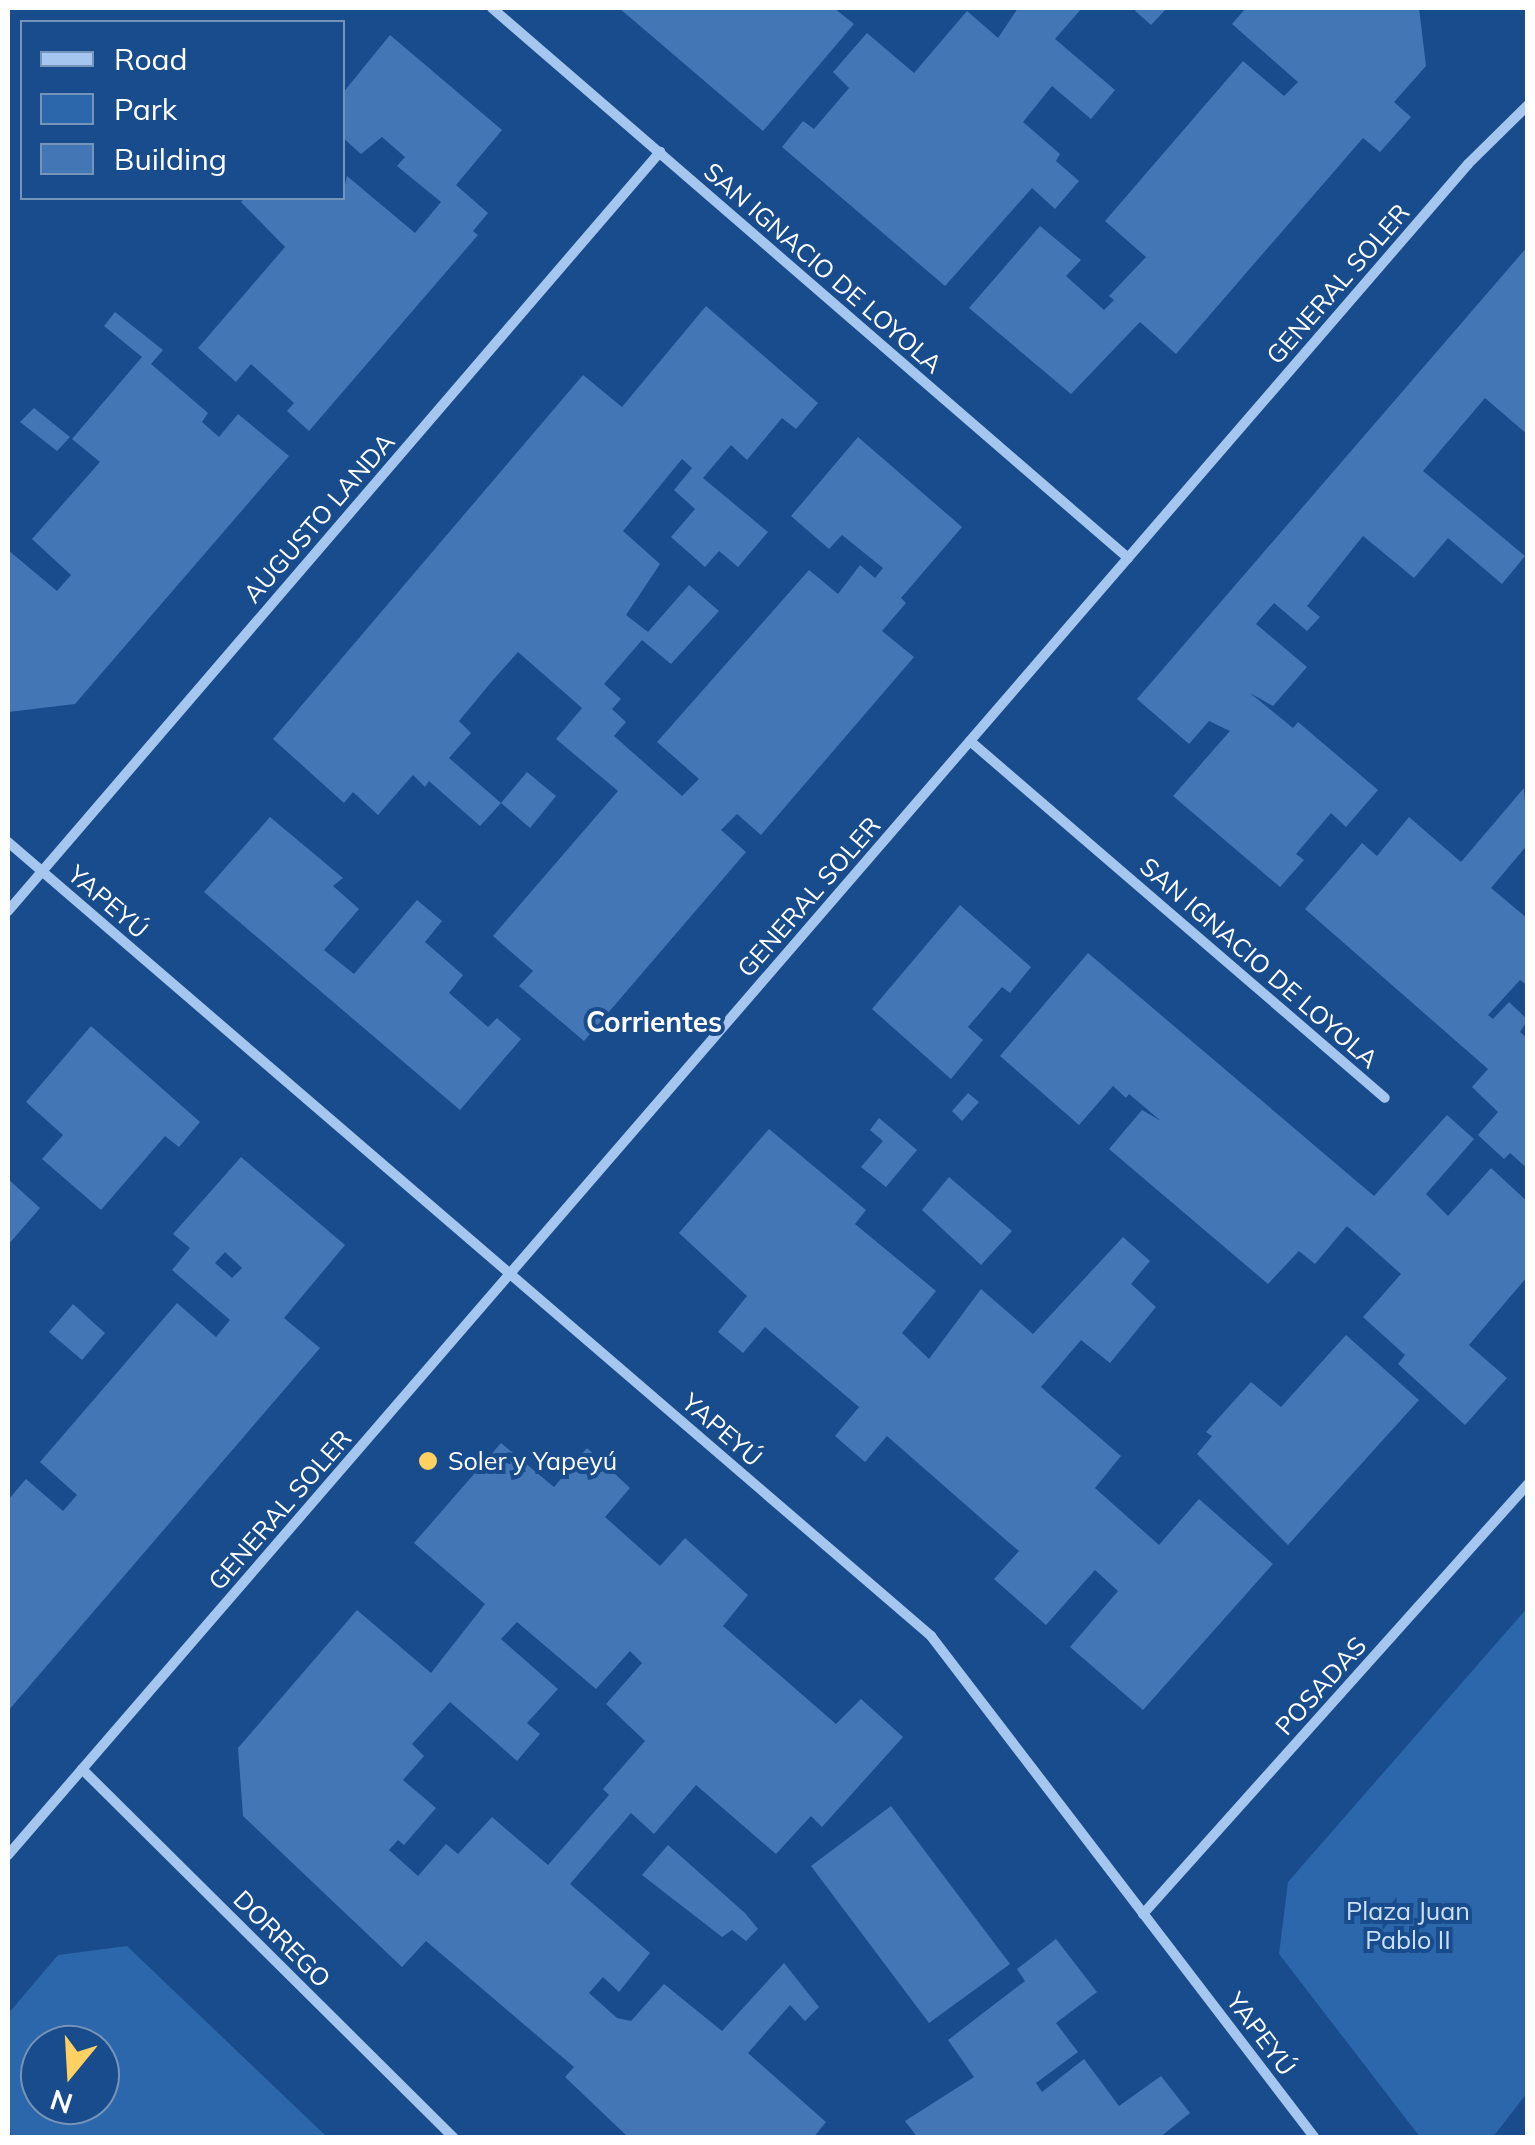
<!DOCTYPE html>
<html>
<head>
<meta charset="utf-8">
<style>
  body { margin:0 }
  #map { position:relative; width:1535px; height:2145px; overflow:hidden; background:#194c8c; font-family:Mulish,sans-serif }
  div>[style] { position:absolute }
  .green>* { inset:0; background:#2c66ab }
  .building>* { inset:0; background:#4276b5 }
  .street>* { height:10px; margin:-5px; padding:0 5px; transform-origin:5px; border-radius:5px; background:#a5c6ee }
  .dots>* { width:28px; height:28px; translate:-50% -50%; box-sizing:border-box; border:5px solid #194c8c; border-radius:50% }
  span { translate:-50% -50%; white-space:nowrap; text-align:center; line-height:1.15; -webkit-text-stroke:8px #194c8c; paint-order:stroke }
  .street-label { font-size:25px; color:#fff }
  .poi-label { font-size:25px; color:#fff }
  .left { translate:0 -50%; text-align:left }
  .park-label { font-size:25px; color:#cbe0fa }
  .neighbourhood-label { font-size:28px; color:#fff; font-weight:700 }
  .frame { position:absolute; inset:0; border:10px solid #fff; pointer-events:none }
  .legend { position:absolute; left:20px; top:20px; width:325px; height:180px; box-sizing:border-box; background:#194c8c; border:2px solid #7594ba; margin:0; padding:12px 18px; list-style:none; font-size:30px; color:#fff }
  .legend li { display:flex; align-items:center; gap:20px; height:50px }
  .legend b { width:50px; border:2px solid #7594ba }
  .north { position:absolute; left:20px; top:2025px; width:100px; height:100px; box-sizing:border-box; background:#194c8c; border:2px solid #7594ba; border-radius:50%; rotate:198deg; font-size:28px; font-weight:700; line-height:40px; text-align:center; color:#fff }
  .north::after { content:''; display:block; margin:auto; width:35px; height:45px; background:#ffd162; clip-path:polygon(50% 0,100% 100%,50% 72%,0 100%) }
</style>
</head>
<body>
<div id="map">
  <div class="green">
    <div style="clip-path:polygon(1527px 1608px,1527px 2093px,1493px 2137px,1420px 2137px,1279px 1954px,1288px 1882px)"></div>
    <div style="clip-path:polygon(evenodd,127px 1946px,327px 2137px,15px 2138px,8px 2132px,8px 2014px,58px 1955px,127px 1946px,40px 2045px,100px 2045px,100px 2105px,40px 2105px,40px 2045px)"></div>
  </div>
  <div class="building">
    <div style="clip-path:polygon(619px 8px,834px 8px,854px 24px,763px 131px)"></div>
    <div style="clip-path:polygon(1018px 8px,1082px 8px,1055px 39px,1115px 90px,1091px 119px,1052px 86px,1023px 122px,1060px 154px,1056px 161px,1079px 181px,1055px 209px,1032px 188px,945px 286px,782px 147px,803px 121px,814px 129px,849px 88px,833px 72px,867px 33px,914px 73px,967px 11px,998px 38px)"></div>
    <div style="clip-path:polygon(1132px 8px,1167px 8px,1151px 25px)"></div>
    <div style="clip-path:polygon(1246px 8px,1419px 8px,1426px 66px,1394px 102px,1411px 117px,1380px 152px,1363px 138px,1176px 354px,1140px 322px,1071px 394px,969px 308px,1040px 226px,1081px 260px,1066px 276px,1104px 310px,1114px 300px,1109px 296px,1146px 257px,1105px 221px,1243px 61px,1284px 96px,1298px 82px,1232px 24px)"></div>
    <div style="clip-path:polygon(390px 35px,502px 130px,456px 185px,488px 213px,473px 231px,478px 235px,309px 431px,287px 411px,294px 403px,251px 364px,236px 382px,198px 348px,285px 247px,241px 202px,244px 198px,342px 198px,347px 176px,415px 233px,441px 202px,397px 166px,405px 157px,382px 137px,361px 154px,342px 137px,342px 94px)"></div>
    <div style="clip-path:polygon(1528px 246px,1528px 435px,1485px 398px,1423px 471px,1525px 556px,1502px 584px,1448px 538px,1414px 578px,1363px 536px,1307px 606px,1320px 617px,1307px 631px,1274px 603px,1256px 624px,1307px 667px,1273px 706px,1250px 693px,1293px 728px,1298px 722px,1378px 790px,1346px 827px,1331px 813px,1296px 854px,1304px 860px,1280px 887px,1173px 796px,1230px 731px,1209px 721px,1189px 744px,1137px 699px)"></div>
    <div style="clip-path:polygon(706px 306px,818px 403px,796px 429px,782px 418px,747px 460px,731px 445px,703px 478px,768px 532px,738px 567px,719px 551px,705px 567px,671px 537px,695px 509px,674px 490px,692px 468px,682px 459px,623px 531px,660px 564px,626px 615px,648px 632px,689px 585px,719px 611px,671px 664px,642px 640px,604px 684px,621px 699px,612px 709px,626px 722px,614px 736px,682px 796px,699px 779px,657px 742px,809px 570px,838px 594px,860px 565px,875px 578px,883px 568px,842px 535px,829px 549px,791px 516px,858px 437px,962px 527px,901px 598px,906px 603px,882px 631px,914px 657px,761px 835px,737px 814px,721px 830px,746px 852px,584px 1041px,519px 986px,533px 971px,493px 936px,618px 791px,556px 739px,582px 708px,518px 652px,493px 680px,459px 721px,471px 733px,449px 758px,501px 803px,480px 826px,429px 781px,425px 787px,413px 775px,378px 815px,353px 792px,344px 803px,273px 739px,583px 375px,622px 407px)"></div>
    <div style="clip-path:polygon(115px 312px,163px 350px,151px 364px,208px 413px,202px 422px,219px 437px,238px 414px,289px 456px,75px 704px,8px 712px,8px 550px,57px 591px,71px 575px,32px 539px,100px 462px,72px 439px,142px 357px,104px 326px)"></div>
    <div style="clip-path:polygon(34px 408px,70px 437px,57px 451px,20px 422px)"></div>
    <div style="clip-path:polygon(527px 772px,556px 796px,530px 828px,501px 803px)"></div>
    <div style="clip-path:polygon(1524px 788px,1528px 844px,1491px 888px,1528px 919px,1528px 986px,1520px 980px,1488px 1015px,1493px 1019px,1509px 1002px,1528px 1020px,1520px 1032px,1528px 1039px,1528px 1169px,1510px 1153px,1504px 1159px,1478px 1135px,1498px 1112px,1472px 1087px,1488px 1069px,1305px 909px,1362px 843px,1377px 856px,1409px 817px,1461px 862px)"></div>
    <div style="clip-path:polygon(270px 817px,343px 878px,333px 886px,359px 909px,324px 950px,354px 974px,417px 900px,442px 921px,425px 942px,463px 975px,449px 993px,488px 1027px,497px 1018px,521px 1039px,460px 1110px,204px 892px)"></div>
    <div style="clip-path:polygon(960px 905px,1031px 967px,1010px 993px,1002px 987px,968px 1027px,983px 1040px,951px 1079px,872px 1009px)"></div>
    <div style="clip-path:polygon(1088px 953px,1374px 1196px,1447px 1115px,1474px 1139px,1426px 1194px,1448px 1216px,1491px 1168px,1528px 1202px,1528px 1276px,1469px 1345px,1507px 1378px,1465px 1425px,1398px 1364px,1405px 1355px,1363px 1317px,1401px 1274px,1347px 1226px,1315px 1264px,1299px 1251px,1268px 1284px,1109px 1149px,1142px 1110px,1161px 1121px,1129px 1094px,1126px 1098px,1113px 1086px,1079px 1125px,1000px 1056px)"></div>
    <div style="clip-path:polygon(91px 1026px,200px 1122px,179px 1147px,165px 1136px,101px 1210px,42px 1159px,63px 1135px,26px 1102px)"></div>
    <div style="clip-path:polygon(968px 1093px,979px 1102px,962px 1121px,952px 1111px)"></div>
    <div style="clip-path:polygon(879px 1118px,917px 1150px,886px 1187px,861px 1167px,883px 1141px,870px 1130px)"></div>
    <div style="clip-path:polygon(769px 1129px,866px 1210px,855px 1224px,936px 1291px,902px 1333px,929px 1359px,981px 1289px,1033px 1334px,1123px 1237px,1150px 1261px,1131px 1284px,1156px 1307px,1110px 1363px,1081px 1340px,1041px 1387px,1121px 1456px,1095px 1488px,1159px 1545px,1199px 1499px,1273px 1564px,1143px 1710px,1070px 1647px,1118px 1591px,1095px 1570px,1046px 1625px,994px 1579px,1019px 1551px,1007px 1541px,887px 1436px,865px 1462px,835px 1436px,859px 1407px,765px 1327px,743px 1353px,718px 1332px,747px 1296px,679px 1233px)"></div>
    <div style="clip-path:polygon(evenodd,241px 1157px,345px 1245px,284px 1318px,320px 1348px,8px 1711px,8px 1500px,26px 1479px,63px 1511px,77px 1495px,40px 1462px,177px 1303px,216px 1337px,230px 1320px,172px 1270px,190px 1248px,173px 1234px,241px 1157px,225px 1252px,242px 1268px,232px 1278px,215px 1263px,225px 1252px)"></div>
    <div style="clip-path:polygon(949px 1177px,1012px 1231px,981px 1265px,922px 1210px)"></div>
    <div style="clip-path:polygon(8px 1179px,40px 1208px,8px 1245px)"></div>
    <div style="clip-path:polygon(73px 1304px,105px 1333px,82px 1360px,49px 1332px)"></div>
    <div style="clip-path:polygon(1346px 1335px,1419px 1400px,1288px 1545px,1197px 1454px,1212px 1436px,1206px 1432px,1251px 1382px,1281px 1407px)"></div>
    <div style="clip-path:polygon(evenodd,501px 1443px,554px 1487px,587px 1448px,630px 1488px,605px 1517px,660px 1566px,685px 1538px,748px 1595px,723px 1626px,836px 1724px,861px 1699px,903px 1737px,822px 1827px,811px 1816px,776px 1854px,696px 1785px,654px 1834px,631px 1813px,570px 1884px,650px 1953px,619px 1992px,603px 1977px,589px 1993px,617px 2018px,631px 2021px,664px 1984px,722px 2031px,784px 1963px,819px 2007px,805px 2021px,790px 2005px,748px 2053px,826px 2122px,813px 2138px,629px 2138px,565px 2077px,574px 2067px,426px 1941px,402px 1967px,243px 1816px,238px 1748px,357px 1610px,431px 1673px,485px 1604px,414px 1543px,501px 1443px,517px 1622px,596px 1689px,630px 1651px,642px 1663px,606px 1704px,645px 1741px,603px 1789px,609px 1795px,548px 1865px,492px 1817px,458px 1854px,446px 1844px,418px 1876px,389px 1850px,398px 1840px,404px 1845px,436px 1808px,403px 1780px,424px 1756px,412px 1744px,450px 1702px,517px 1761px,540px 1734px,527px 1723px,558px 1689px,501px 1639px,517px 1622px)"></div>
    <div style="clip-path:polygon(891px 1806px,1010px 1964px,929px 2023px,811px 1866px)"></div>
    <div style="clip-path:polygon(668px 1845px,745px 1913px,758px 1929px,746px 1941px,732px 1930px,722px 1937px,642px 1875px)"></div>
    <div style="clip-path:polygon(1056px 1939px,1097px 1992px,1056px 2023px,1078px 2052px,1036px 2083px,1042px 2092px,1084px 2059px,1119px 2106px,1161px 2076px,1190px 2113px,1159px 2138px,918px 2138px,905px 2121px,974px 2077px,948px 2040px,1025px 1981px,1017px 1969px)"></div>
  </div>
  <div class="street">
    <div style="left:492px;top:8px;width:841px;rotate:40.85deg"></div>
    <div style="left:970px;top:741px;width:547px;rotate:40.7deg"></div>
    <div style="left:8px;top:842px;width:1218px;rotate:40.7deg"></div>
    <div style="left:931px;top:1636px;width:632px;rotate:52.59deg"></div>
    <div style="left:8px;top:911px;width:1001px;rotate:-49.34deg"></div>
    <div style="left:82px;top:1769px;width:524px;rotate:44.77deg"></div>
    <div style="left:8px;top:1855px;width:2234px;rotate:-49.19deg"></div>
    <div style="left:1468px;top:164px;width:84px;rotate:-44.5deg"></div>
    <div style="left:1143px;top:1914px;width:577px;rotate:-48.16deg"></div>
  </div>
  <div class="dots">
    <div style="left:428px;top:1461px;background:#ffd162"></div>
  </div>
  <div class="street-label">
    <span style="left:823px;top:268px;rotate:41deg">SAN IGNACIO DE LOYOLA</span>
    <span style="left:1338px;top:284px;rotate:-49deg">GENERAL SOLER</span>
    <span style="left:319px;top:518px;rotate:-49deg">AUGUSTO LANDA</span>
    <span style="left:809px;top:897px;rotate:-49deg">GENERAL SOLER</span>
    <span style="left:108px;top:902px;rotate:41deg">YAPEYÚ</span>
    <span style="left:1259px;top:963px;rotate:41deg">SAN IGNACIO DE LOYOLA</span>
    <span style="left:722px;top:1430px;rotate:41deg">YAPEYÚ</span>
    <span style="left:280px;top:1510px;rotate:-49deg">GENERAL SOLER</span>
    <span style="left:1321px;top:1686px;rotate:-48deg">POSADAS</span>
    <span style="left:282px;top:1939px;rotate:45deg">DORREGO</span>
    <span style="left:1261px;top:2034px;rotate:53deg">YAPEYÚ</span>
  </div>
  <div class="poi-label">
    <span class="left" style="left:448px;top:1461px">Soler y Yapeyú</span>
  </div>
  <div class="park-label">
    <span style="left:1408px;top:1926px">Plaza Juan<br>Pablo II</span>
  </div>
  <div class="neighbourhood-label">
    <span style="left:654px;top:1022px">Corrientes</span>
  </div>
  <div class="frame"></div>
  <ul class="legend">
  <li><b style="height:12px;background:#a5c6ee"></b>Road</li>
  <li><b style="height:28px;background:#2c66ab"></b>Park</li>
  <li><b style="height:28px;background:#4276b5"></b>Building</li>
  </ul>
  <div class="north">N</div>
</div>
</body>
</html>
